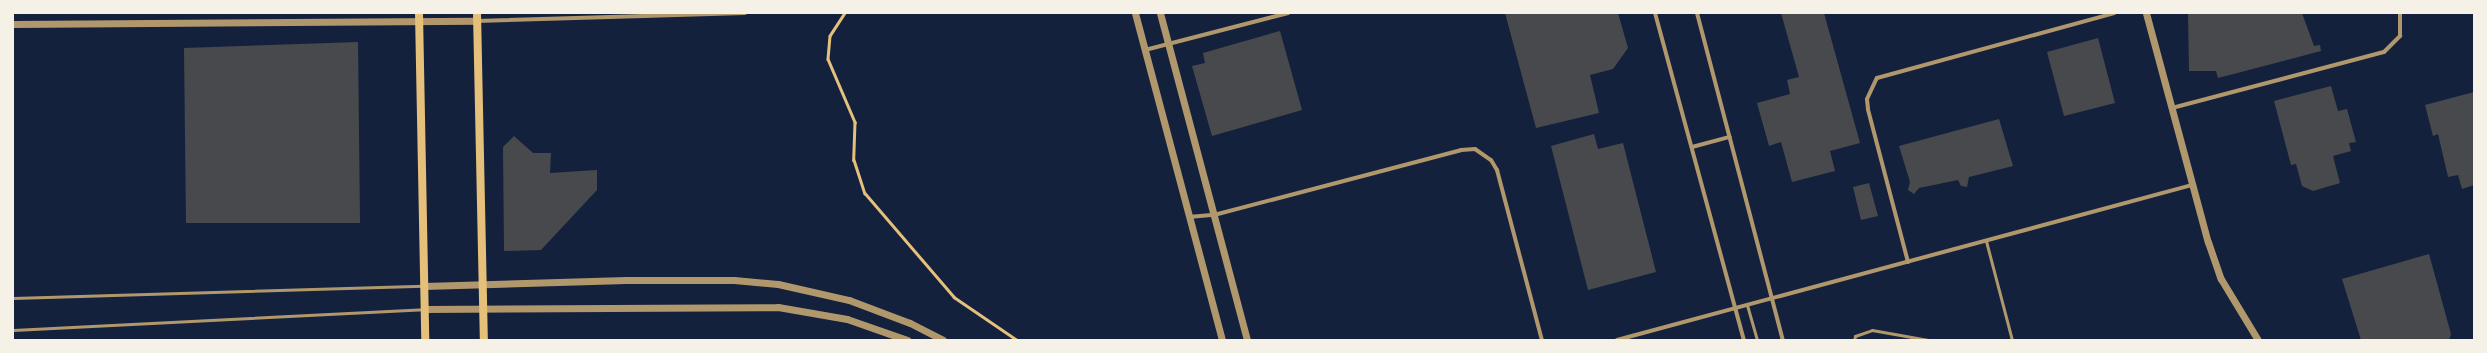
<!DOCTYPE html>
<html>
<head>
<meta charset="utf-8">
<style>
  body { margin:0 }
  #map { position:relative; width:2487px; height:353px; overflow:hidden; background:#14213d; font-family:"PT Sans Narrow",sans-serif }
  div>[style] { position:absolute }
  .building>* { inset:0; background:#48494c }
  .path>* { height:2.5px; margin:-1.25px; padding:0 1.25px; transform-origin:1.25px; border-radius:1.25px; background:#e5c07b }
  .service>* { height:3px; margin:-1.5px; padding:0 1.5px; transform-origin:1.5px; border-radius:1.5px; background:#b1986c }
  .minor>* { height:4px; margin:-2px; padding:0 2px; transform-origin:2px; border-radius:2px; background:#b1986c }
  .tertiary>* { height:7px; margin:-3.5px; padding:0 3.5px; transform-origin:3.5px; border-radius:3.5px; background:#b1986c }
  .secondary>* { height:8px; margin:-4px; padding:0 4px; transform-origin:4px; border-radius:4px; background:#e5c07b }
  span { translate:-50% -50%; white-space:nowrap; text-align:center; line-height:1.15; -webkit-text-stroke:3px #f6f1e7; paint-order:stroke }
  .frame { position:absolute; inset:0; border:14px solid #f6f1e7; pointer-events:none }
</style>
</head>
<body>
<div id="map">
  <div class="building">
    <div style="clip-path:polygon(1505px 13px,1618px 13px,1628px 48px,1613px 69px,1590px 75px,1599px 113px,1536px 128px)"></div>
    <div style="clip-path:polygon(1781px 13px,1824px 13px,1860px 143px,1830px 151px,1835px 171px,1792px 182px,1781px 142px,1769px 146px,1757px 103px,1790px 94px,1787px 80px,1799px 77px)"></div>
    <div style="clip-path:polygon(2188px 13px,2302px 13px,2314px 46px,2320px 45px,2321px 51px,2218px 78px,2216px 71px,2189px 71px)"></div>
    <div style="clip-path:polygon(1280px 31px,1302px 110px,1212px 136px,1192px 66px,1205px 63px,1203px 53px)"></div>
    <div style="clip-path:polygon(2098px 38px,2115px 103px,2064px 116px,2047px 52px)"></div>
    <div style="clip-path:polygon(358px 42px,360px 223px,186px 223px,184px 48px)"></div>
    <div style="clip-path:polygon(2331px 86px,2338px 111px,2347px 109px,2356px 142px,2349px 143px,2351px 151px,2333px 156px,2340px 183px,2313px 191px,2302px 186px,2296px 164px,2291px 165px,2274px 101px)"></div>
    <div style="clip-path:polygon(2474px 92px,2474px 185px,2462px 189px,2458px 175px,2448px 177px,2438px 134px,2433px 136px,2425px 105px)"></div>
    <div style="clip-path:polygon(1999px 119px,2013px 166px,1969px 177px,1967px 187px,1961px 186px,1958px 180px,1919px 188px,1914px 194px,1908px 190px,1910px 182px,1899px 146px)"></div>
    <div style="clip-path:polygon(1594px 134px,1598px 149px,1623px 143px,1656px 272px,1588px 290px,1551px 146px)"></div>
    <div style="clip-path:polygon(514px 136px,533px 153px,551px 153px,550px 173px,597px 170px,597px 190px,541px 250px,504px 251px,503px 147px)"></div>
    <div style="clip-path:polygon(1869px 183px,1878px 216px,1861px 220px,1853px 187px)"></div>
    <div style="clip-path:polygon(2429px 254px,2451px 334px,2449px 340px,2361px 340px,2342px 279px)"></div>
  </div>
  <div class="path">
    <div style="left:845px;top:13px;width:27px;rotate:123deg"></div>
    <div style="left:830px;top:36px;width:23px;rotate:95deg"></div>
    <div style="left:828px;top:59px;width:69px;rotate:66.8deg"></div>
    <div style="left:855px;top:122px;width:38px;rotate:92deg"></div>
    <div style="left:854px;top:160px;width:35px;rotate:72deg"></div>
    <div style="left:865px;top:193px;width:137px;rotate:49.4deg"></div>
    <div style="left:954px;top:297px;width:76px;rotate:34.3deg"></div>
  </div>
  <div class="service">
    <div style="left:1986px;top:241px;width:102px;rotate:75.3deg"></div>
    <div style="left:13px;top:298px;width:410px;rotate:-1.7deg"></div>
    <div style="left:1747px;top:305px;width:36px;rotate:74deg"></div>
    <div style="left:13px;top:330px;width:411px;rotate:-2.9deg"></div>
    <div style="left:1854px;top:340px;width:4px;rotate:-76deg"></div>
    <div style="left:1855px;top:336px;width:18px;rotate:-19deg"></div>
    <div style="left:1872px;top:330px;width:57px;rotate:10.1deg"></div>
  </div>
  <div class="minor">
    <div style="left:1655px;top:13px;width:339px;rotate:74.8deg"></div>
    <div style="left:1697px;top:13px;width:338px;rotate:75.3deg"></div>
    <div style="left:477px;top:21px;width:268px;rotate:-1.7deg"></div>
    <div style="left:1145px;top:50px;width:148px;rotate:-14.5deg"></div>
    <div style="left:2172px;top:108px;width:219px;rotate:-14.8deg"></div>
    <div style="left:2384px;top:52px;width:23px;rotate:-45deg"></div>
    <div style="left:2400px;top:36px;width:23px;rotate:-90deg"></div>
    <div style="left:1692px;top:147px;width:39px;rotate:-15deg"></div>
    <div style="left:1189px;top:217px;width:25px;rotate:-5deg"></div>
    <div style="left:1214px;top:215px;width:255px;rotate:-14.7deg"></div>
    <div style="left:1461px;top:150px;width:14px;rotate:-4deg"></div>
    <div style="left:1475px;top:149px;width:19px;rotate:35deg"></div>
    <div style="left:1491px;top:160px;width:12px;rotate:59deg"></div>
    <div style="left:1497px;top:170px;width:176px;rotate:75.2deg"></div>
    <div style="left:1908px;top:262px;width:158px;rotate:-104.7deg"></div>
    <div style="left:1868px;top:109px;width:10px;rotate:-96deg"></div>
    <div style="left:1867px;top:99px;width:23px;rotate:-65deg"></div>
    <div style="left:1877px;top:78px;width:246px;rotate:-15.3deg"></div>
    <div style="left:1617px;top:340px;width:596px;rotate:-15.09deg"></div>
  </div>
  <div class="tertiary">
    <div style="left:1135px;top:13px;width:338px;rotate:75.1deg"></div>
    <div style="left:1160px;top:13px;width:338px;rotate:75.1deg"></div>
    <div style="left:2146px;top:13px;width:237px;rotate:74.9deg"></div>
    <div style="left:2208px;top:242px;width:39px;rotate:71deg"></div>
    <div style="left:2221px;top:279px;width:71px;rotate:58.8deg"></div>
    <div style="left:13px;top:24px;width:464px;rotate:-0.4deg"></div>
    <div style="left:424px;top:286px;width:202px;rotate:-1.7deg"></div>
    <div style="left:626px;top:280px;width:108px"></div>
    <div style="left:734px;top:280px;width:44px;rotate:5.2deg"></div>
    <div style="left:778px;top:284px;width:73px;rotate:12.7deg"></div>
    <div style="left:849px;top:300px;width:65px;rotate:20.7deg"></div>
    <div style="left:910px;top:323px;width:37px;rotate:27deg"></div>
    <div style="left:425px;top:309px;width:353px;rotate:-0.3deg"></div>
    <div style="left:778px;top:307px;width:70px;rotate:9.9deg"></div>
    <div style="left:847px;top:319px;width:64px;rotate:19.3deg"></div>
  </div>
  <div class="secondary">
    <div style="left:419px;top:13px;width:327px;rotate:88.9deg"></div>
    <div style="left:477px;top:13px;width:327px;rotate:88.8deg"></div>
  </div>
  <div class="frame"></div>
</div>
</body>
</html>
